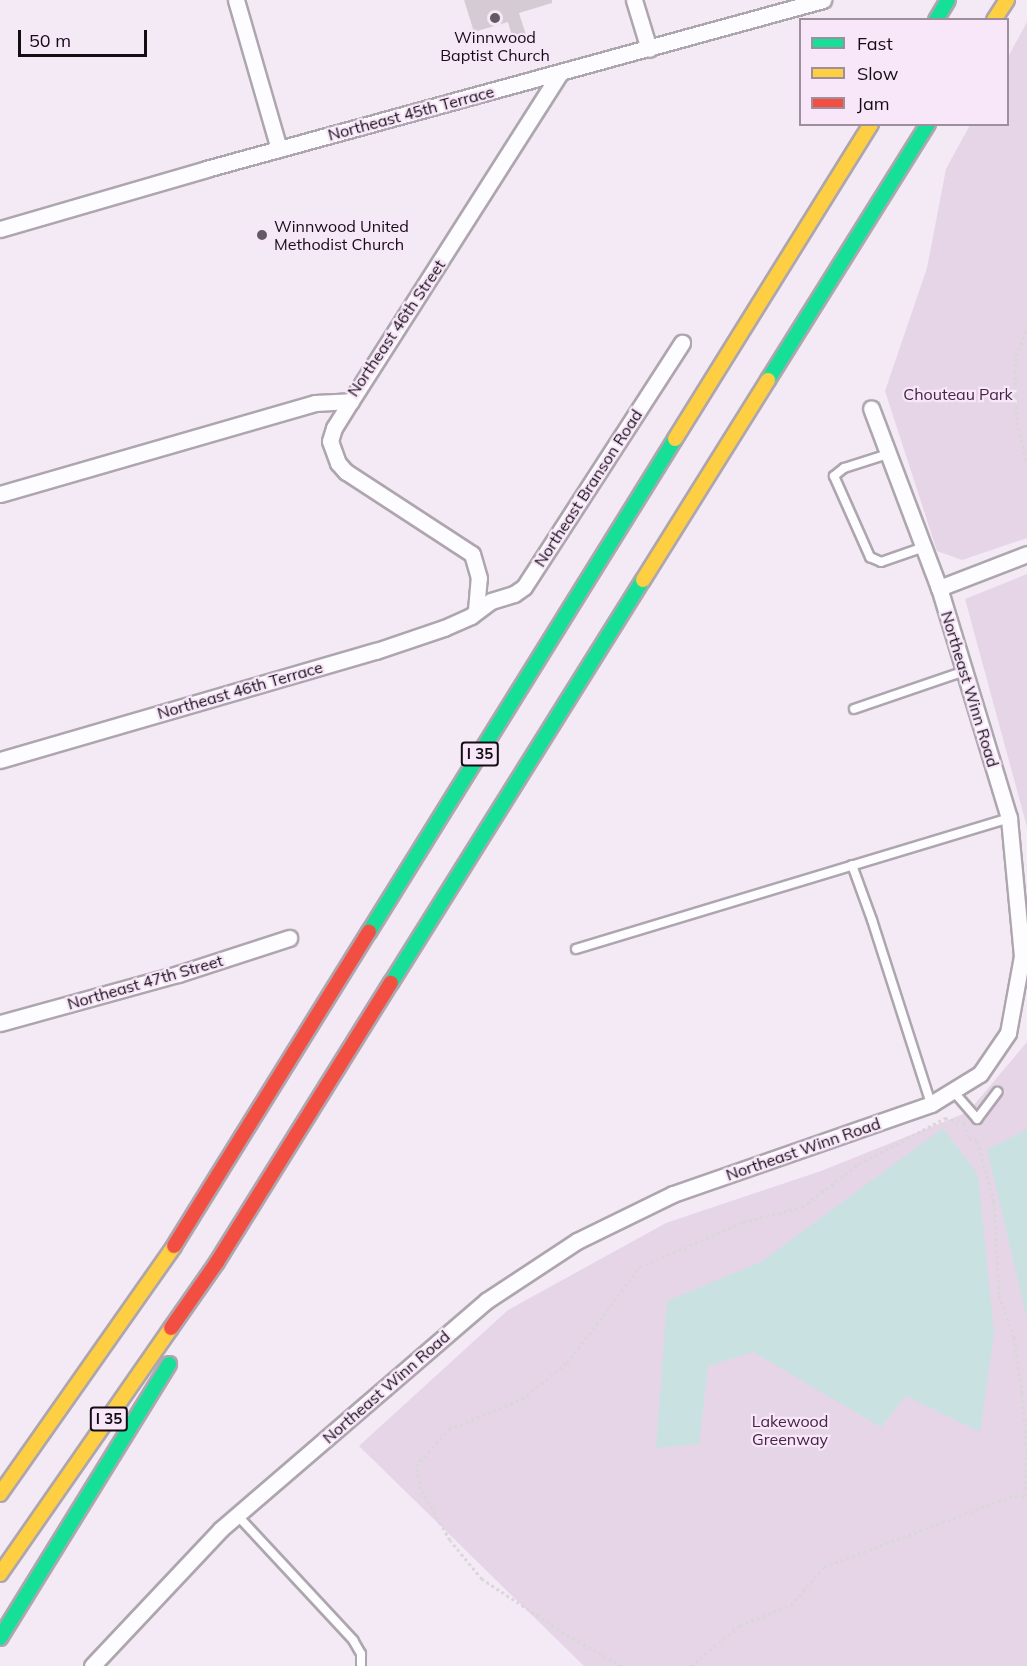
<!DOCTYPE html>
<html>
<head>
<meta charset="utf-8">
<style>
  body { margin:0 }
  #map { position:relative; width:1027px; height:1666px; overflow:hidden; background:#f4eaf5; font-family:Mulish,sans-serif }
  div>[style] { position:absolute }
  .green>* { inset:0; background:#e5d5e6 }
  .water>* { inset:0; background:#c9e2e1 }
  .building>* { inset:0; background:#d5cbd5 }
  .path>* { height:3px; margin-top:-1.5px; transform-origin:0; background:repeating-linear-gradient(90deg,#dad7db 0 3px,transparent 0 6px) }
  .roads { filter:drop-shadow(2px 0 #aea6ae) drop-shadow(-2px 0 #aea6ae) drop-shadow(0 2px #aea6ae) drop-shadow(0 -2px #aea6ae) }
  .lane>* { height:8px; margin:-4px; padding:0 4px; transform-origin:4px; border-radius:4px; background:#fdfcfe }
  .street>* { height:15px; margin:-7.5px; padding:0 7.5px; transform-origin:7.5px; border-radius:7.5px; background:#fdfcfe }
  .fast>* { height:14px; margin:-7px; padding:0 7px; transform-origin:7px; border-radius:7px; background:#16e098 }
  .slow>* { height:14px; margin:-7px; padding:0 7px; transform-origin:7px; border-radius:7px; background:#ffcf43 }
  .jam>* { height:14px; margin:-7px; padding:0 7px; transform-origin:7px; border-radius:7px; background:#f24e42 }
  .dots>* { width:16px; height:16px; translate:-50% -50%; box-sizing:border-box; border:3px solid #f8e6f9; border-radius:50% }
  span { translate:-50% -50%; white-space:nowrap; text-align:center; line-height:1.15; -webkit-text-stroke:4.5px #f8e6f9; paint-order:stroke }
  .shield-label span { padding:2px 4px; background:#f8e6f9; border:2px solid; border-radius:4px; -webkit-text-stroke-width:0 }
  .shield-label { font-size:15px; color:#140d14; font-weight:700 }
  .poi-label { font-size:16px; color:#140d14 }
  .left { translate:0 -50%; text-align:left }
  .street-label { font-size:16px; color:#140d14 }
  .park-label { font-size:16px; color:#452447 }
  .legend { position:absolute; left:799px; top:18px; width:210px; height:108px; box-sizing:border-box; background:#f8e6f9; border:2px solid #9d8f9d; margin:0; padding:8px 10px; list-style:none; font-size:18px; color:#140d14 }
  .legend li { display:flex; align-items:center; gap:12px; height:30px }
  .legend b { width:30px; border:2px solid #9d8f9d }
  .scale { position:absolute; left:18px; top:30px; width:129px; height:27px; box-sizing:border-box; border:3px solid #140d14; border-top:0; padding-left:8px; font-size:18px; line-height:21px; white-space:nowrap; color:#140d14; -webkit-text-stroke:4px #f8e6f9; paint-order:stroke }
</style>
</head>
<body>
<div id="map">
  <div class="green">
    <div style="clip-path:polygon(1027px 22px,1027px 538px,962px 560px,937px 551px,885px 391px,927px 268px,946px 169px,970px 125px,1008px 124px,1008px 57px)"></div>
    <div style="clip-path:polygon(1027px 574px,1027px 827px,965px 599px)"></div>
    <div style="clip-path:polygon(1027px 1042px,1027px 1666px,584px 1666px,359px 1446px,508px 1310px,666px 1223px,821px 1171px,968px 1112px)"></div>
  </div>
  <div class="water">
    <div style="clip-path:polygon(943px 1128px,978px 1175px,994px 1333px,980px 1432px,906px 1396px,881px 1427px,753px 1352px,708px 1366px,699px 1444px,656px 1448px,667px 1301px,761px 1262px)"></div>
    <div style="clip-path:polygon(1027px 1129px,1027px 1318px,987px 1150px)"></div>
  </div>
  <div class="building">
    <div style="clip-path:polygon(464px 0,552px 0,552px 3px,519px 13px,526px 35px,513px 39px,508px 22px,474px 32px)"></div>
  </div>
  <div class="path">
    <div style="left:1027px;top:331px;width:23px;rotate:115deg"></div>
    <div style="left:1017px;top:352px;width:18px;rotate:96deg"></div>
    <div style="left:1015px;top:370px;width:52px;rotate:87.8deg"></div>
    <div style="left:1017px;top:422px;width:41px;rotate:76deg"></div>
    <div style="left:622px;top:1666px;width:67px;rotate:-150.4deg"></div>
    <div style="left:564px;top:1633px;width:98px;rotate:-146.6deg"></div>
    <div style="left:482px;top:1579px;width:50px;rotate:-129.4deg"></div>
    <div style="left:450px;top:1540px;width:59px;rotate:-119.6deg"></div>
    <div style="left:421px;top:1489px;width:24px;rotate:-102deg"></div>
    <div style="left:416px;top:1466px;width:50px;rotate:-48.3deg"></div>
    <div style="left:449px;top:1429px;width:79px;rotate:-22.3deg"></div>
    <div style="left:522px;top:1399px;width:58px;rotate:-38.7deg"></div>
    <div style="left:567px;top:1363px;width:121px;rotate:-52.8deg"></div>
    <div style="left:640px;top:1267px;width:112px;rotate:-23.6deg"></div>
    <div style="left:743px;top:1222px;width:61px;rotate:-14.3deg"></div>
    <div style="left:802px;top:1207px;width:71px;rotate:-37deg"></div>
    <div style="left:859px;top:1164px;width:98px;rotate:-28.1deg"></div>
    <div style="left:945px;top:1118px;width:20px;rotate:15deg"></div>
    <div style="left:964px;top:1123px;width:16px;rotate:72deg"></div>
    <div style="left:969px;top:1138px;width:9px;rotate:21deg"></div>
    <div style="left:977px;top:1141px;width:63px;rotate:74.4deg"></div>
    <div style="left:994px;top:1202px;width:93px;rotate:86.9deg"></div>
    <div style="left:999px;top:1295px;width:45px;rotate:70.3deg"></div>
    <div style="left:1014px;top:1337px;width:58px;rotate:82deg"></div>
    <div style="left:1022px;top:1394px;width:57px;rotate:85deg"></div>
    <div style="left:1027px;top:1451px;width:45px;rotate:92.5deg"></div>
    <div style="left:691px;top:1666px;width:64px;rotate:-39.9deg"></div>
    <div style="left:740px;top:1625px;width:55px;rotate:-21.4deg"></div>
    <div style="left:791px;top:1605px;width:50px;rotate:-49deg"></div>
    <div style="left:824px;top:1567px;width:204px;rotate:-20.7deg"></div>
    <div style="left:1015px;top:1495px;width:12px;rotate:14deg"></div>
  </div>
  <div class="roads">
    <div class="lane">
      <div style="left:888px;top:454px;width:46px;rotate:162.3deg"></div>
      <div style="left:844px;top:468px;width:13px;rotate:141deg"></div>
      <div style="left:834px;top:476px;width:89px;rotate:66deg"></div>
      <div style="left:870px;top:557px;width:12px;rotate:24deg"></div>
      <div style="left:881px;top:562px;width:46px;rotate:-19.2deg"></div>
      <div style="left:854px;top:709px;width:117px;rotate:-18.9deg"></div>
      <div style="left:852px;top:865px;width:59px;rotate:70deg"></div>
      <div style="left:872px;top:920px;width:193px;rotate:72.2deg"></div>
      <div style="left:576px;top:949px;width:452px;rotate:-16.8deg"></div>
      <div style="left:953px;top:1091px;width:37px;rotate:49deg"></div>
      <div style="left:977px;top:1119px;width:34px;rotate:-53deg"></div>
      <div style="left:237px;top:1515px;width:171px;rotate:47.1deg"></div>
      <div style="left:353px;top:1640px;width:16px;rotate:60deg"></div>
      <div style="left:361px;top:1654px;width:12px;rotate:90deg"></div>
    </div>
    <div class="street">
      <div style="left:236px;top:0;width:155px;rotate:73.9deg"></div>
      <div style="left:634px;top:0;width:51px;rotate:73deg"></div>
      <div style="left:0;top:229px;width:215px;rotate:-16.2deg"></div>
      <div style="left:206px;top:169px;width:640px;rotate:-15.32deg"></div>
      <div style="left:0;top:494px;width:328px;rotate:-16.1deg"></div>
      <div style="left:315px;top:403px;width:36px;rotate:-3deg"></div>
      <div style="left:939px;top:588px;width:94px;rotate:-21.1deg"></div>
      <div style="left:476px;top:610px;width:32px;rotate:-85deg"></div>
      <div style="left:479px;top:578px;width:25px;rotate:-106deg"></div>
      <div style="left:472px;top:554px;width:150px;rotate:-146.9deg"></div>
      <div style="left:346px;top:472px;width:12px;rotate:-132deg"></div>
      <div style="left:338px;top:463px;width:23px;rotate:-110deg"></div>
      <div style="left:330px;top:441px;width:14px;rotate:-73deg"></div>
      <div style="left:334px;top:428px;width:32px;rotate:-58deg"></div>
      <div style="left:351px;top:401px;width:389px;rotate:-57.5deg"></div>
      <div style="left:0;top:760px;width:391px;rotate:-16.2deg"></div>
      <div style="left:376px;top:651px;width:72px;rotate:-18.7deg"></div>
      <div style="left:444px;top:628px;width:30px;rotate:-24deg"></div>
      <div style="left:471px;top:616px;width:25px;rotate:-37deg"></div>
      <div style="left:491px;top:601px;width:24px;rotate:-17deg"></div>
      <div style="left:514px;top:594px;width:12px;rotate:-35deg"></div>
      <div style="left:524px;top:587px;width:291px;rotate:-57.1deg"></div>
      <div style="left:0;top:1023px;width:185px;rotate:-15.4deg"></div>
      <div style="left:178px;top:974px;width:117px;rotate:-18deg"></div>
      <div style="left:92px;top:1666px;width:188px;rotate:-46.7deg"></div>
      <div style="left:221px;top:1529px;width:350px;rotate:-40.7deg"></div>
      <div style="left:486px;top:1301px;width:109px;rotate:-33.4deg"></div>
      <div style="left:577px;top:1241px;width:107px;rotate:-26.1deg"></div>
      <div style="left:673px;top:1194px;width:273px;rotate:-19.2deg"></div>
      <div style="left:931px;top:1104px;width:57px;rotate:-31.5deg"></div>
      <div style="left:980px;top:1074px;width:50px;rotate:-55.7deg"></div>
      <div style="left:1008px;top:1033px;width:78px;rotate:-79.7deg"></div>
      <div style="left:1022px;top:956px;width:139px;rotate:-95.4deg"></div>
      <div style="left:1009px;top:818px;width:240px;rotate:-106.9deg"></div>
      <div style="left:939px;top:588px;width:192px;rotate:-110.7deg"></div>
    </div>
    <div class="fast">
      <div style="left:936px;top:20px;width:23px;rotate:-59deg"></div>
      <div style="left:768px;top:380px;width:302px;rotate:-58deg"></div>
      <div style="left:369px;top:932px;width:580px;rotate:-58.17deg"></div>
      <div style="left:391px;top:983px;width:475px;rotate:-58deg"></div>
      <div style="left:0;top:1638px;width:322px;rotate:-58.3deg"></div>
    </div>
    <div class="slow">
      <div style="left:994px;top:20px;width:24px;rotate:-57deg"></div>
      <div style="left:675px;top:439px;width:371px;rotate:-58.1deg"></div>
      <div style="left:643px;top:580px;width:236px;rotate:-58deg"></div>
      <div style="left:0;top:1494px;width:303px;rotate:-54.9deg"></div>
      <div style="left:0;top:1574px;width:300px;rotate:-55.2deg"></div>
    </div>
    <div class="jam">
      <div style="left:174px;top:1246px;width:370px;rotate:-58.2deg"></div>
      <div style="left:171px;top:1328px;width:80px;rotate:-55.1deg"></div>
      <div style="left:217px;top:1262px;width:329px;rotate:-58.1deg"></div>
    </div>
  </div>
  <div class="dots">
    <div style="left:495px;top:18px;background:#625a63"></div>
    <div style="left:262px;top:235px;background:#625a63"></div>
  </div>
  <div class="shield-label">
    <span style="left:480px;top:754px">I 35</span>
    <span style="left:109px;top:1419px">I 35</span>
  </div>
  <div class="poi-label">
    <span style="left:495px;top:46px">Winnwood<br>Baptist Church</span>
    <span class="left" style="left:274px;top:235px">Winnwood United<br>Methodist Church</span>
  </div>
  <div class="street-label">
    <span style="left:411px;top:113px;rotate:-15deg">Northeast 45th Terrace</span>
    <span style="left:396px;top:328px;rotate:-56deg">Northeast 46th Street</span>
    <span style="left:588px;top:488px;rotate:-57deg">Northeast Branson Road</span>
    <span style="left:970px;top:689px;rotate:73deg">Northeast Winn Road</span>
    <span style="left:240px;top:690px;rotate:-16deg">Northeast 46th Terrace</span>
    <span style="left:145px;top:982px;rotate:-16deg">Northeast 47th Street</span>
    <span style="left:803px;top:1149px;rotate:-19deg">Northeast Winn Road</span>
    <span style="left:386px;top:1387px;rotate:-41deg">Northeast Winn Road</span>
  </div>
  <div class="park-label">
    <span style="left:958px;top:394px">Chouteau Park</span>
    <span style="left:790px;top:1430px">Lakewood<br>Greenway</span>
  </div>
  <ul class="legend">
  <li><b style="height:8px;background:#16e098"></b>Fast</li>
  <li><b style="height:8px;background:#ffcf43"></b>Slow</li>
  <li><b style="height:8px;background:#f24e42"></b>Jam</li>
  </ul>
  <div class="scale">50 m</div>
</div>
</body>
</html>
